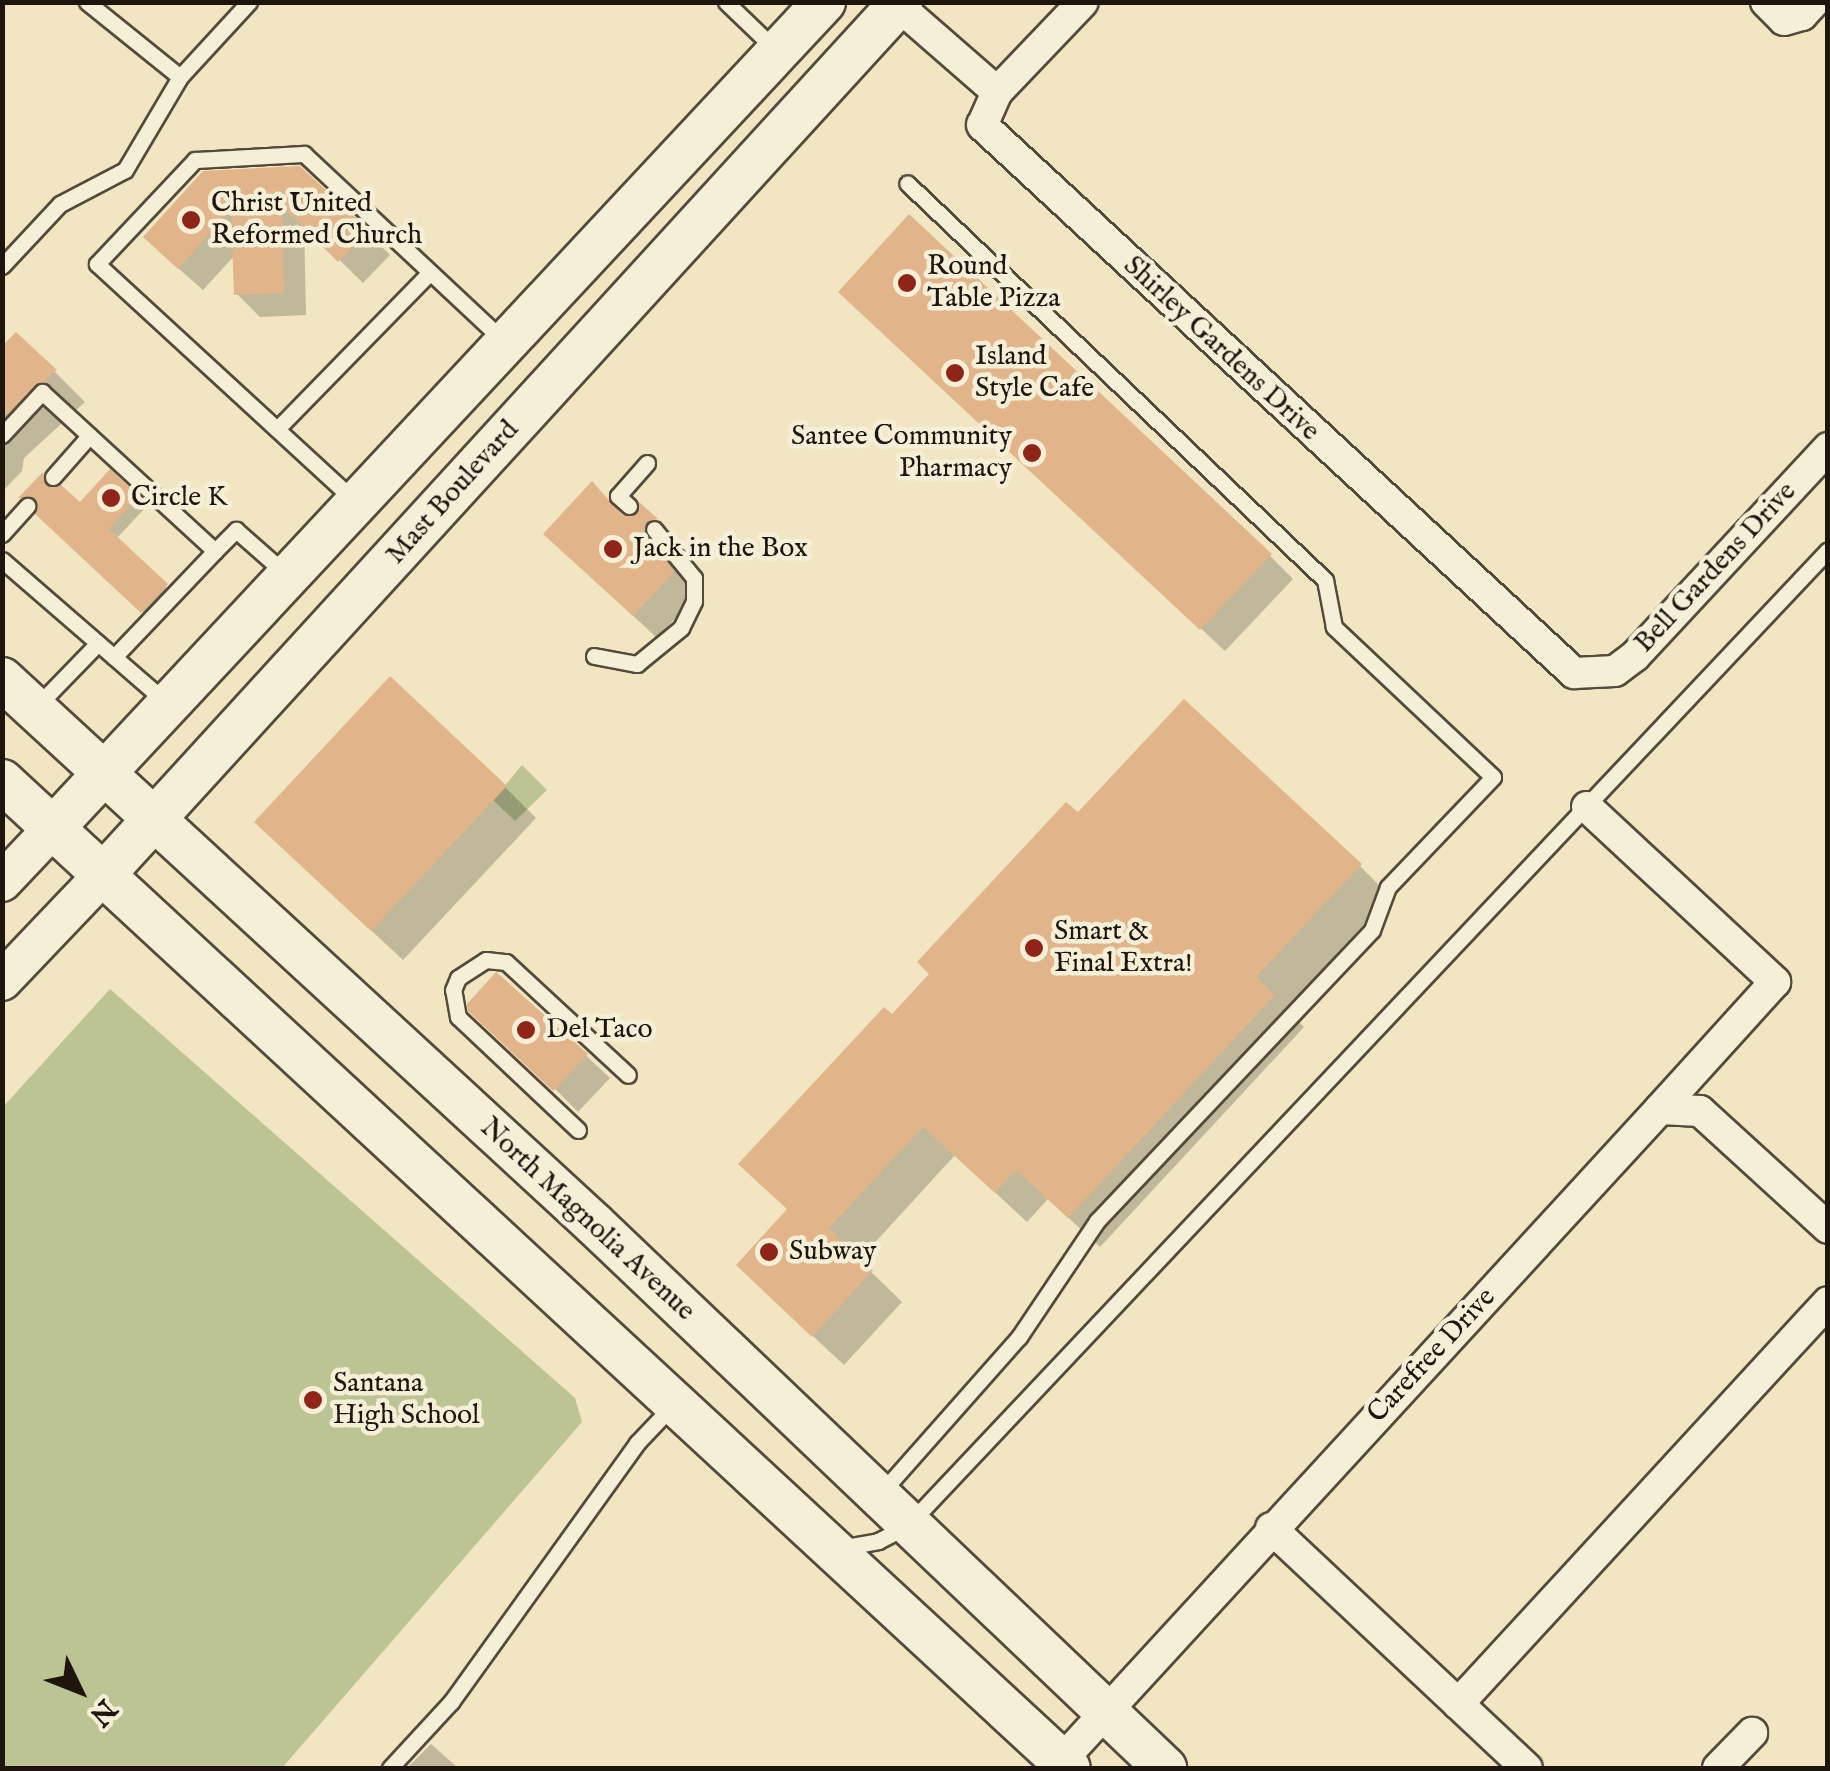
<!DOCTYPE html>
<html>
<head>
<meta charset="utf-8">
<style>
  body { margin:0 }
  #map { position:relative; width:1830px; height:1771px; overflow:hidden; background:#f1e6c1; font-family:"IM FELL English",serif }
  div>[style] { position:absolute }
  .green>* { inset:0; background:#bbc492 }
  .shadow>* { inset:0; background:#0003 }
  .building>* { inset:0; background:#e2b48a }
  .roads { filter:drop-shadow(2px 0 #534a3b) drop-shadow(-2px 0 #534a3b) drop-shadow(0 2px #534a3b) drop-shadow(0 -2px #534a3b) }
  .service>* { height:15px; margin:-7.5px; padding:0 7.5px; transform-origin:7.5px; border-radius:7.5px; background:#f6efd7 }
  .minor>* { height:30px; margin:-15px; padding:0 15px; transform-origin:15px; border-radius:15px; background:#f6efd7 }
  .tertiary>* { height:38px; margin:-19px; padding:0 19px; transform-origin:19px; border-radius:19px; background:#f6efd7 }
  .secondary>* { height:42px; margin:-21px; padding:0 21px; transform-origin:21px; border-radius:21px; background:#f6efd7 }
  .dots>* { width:28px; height:28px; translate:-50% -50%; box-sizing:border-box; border:5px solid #f6efd7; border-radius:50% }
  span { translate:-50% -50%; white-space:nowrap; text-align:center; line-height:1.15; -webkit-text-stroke:9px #f6efd7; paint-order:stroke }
  .poi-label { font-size:28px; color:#1e160e }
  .left { translate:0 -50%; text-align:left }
  .right { translate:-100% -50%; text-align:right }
  .street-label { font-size:28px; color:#1e160e }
  .frame { position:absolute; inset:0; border:5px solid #1e160e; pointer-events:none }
  .north { position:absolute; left:30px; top:1641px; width:100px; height:100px; -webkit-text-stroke:8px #f6efd7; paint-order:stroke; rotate:133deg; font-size:28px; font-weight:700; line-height:40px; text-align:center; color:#1e160e }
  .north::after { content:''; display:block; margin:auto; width:35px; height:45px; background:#1e160e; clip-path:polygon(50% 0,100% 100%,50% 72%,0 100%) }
</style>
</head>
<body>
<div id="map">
  <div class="green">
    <div style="clip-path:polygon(522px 765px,547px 790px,515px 821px,493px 800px)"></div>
    <div style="clip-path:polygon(110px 989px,575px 1398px,582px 1422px,282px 1768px,3px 1768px,3px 1107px)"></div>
  </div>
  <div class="shadow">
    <div style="clip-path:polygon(204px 173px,367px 232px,390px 255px,363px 283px,304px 225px,306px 315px,260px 317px,236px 293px,235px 255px,203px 290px,169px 260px)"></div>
    <div style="clip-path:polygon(865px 314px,1270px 556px,1293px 579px,1225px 651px)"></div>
    <div style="clip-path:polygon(2px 350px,55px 372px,85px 402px,24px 458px,22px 471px,2px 492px)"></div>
    <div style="clip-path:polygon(110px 473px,146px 507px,116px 539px,174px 595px,151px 620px,38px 506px,22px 498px,44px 475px,80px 506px)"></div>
    <div style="clip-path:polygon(592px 484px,624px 517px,639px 517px,641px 507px,678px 542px,669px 544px,665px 557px,696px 596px,657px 638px,570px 557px)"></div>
    <div style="clip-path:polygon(505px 787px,536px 818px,403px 960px,288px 853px)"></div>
    <div style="clip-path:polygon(1078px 816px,1360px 866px,1390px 896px,1286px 1009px,1304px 1027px,1100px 1247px,1048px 1199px,1027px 1222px,955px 1155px,859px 1260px,902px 1302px,844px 1365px,770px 1296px,790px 1210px,892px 1018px)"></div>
    <div style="clip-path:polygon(501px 976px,610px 1078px,578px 1112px,471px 1004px)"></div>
    <div style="clip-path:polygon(431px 1744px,458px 1768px,407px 1768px)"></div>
  </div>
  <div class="building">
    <div style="clip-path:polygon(300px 166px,369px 230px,338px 262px,282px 206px,284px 293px,234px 295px,231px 210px,178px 269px,143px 237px,203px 171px)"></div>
    <div style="clip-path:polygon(909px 214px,1272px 554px,1200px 630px,838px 292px)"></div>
    <div style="clip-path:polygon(16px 332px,57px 370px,2px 418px,2px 346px)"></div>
    <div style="clip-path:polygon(110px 469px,139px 496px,109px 529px,168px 584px,141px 613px,35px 514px,35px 498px,18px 498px,43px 472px,46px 486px,61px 485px,80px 502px)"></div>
    <div style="clip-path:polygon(592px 481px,622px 515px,637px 514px,639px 502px,658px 519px,646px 521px,643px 532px,674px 572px,633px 616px,543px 534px)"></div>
    <div style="clip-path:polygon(390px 676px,507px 786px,371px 931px,254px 822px)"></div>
    <div style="clip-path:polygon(1184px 699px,1362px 864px,1256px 977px,1275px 995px,1068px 1218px,1016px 1170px,995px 1193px,923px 1127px,829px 1228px,873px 1270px,812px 1337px,736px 1265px,787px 1209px,738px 1164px,884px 1007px,892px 1014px,929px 974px,917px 962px,1066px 802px,1078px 812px)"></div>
    <div style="clip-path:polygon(496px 972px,588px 1054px,553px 1091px,468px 1011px,467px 1004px)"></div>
  </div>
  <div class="roads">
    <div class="service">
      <div style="left:87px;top:2px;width:119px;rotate:38.9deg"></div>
      <div style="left:726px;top:2px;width:71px;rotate:43.9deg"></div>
      <div style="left:2px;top:266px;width:85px;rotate:-46.9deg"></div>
      <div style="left:60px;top:204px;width:73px;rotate:-27.6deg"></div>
      <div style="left:125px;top:170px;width:108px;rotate:-59.4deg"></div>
      <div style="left:180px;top:77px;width:102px;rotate:-47.4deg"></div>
      <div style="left:277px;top:429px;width:219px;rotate:-45.7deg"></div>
      <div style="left:2px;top:435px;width:59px;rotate:-47.1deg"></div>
      <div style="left:42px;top:392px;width:235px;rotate:42.6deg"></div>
      <div style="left:215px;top:551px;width:30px;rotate:-45deg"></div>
      <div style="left:236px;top:530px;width:68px;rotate:41.4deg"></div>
      <div style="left:53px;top:477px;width:55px;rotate:-48.7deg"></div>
      <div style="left:356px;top:502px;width:352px;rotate:-137.4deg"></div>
      <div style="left:97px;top:264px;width:143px;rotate:-46.7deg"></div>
      <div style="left:195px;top:160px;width:109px;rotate:-3.2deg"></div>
      <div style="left:304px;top:154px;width:272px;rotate:43.1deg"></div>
      <div style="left:629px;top:506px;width:15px;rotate:-138deg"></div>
      <div style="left:618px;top:496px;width:44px;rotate:-48.7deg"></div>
      <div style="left:2px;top:534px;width:38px;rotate:-48deg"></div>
      <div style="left:2px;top:560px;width:148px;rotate:40.9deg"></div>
      <div style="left:594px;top:656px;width:44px;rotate:10.5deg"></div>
      <div style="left:637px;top:664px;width:57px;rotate:-39.3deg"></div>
      <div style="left:681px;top:628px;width:30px;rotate:-64deg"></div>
      <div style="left:694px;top:601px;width:23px;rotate:-90deg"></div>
      <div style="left:694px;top:578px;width:63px;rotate:-129.2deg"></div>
      <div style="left:167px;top:703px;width:70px;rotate:-139deg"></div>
      <div style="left:114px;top:657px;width:146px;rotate:-46.4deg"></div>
      <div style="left:38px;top:705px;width:86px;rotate:-45.9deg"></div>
      <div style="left:578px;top:1130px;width:165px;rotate:-136.7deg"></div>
      <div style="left:458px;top:1017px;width:27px;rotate:-100deg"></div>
      <div style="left:453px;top:990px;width:13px;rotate:-67deg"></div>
      <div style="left:458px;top:978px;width:33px;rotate:-33deg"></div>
      <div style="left:486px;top:960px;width:20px;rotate:6deg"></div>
      <div style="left:506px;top:962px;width:166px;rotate:42.8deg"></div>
      <div style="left:880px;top:1494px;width:210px;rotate:-48.5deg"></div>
      <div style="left:1019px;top:1337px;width:140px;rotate:-56.1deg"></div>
      <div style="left:1097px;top:1221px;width:400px;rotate:-46.6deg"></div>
      <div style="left:1372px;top:930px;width:46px;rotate:-69.6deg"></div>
      <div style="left:1388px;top:887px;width:152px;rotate:-46.3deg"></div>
      <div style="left:1493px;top:777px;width:219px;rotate:-136.7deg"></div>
      <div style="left:1334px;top:627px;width:48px;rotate:-100.8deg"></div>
      <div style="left:1325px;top:580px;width:576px;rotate:-136.48deg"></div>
      <div style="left:840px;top:1548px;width:39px;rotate:-10deg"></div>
      <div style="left:878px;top:1541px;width:31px;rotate:-27deg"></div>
      <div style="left:906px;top:1527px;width:1343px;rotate:-46.66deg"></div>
      <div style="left:390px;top:1768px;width:90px;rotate:-47.3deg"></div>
      <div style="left:451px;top:1702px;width:319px;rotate:-54.3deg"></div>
      <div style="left:637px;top:1443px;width:52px;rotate:-46.5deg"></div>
    </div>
    <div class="minor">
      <div style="left:894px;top:2px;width:137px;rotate:41.1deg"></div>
      <div style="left:997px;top:92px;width:36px;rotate:114deg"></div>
      <div style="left:982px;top:125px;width:807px;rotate:42.79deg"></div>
      <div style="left:1574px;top:673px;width:41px;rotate:-2.8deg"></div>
      <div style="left:1615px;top:671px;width:25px;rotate:-37deg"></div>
      <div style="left:1635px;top:656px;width:284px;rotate:-47.1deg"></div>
      <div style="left:1766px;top:2px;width:25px;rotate:45deg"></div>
      <div style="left:1784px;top:20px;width:19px;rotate:-16deg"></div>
      <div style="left:1802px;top:15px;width:18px;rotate:-47deg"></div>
      <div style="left:997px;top:92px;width:124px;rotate:-46.3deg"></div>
      <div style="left:1587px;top:807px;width:257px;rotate:42.9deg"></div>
      <div style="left:1775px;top:982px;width:171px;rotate:132.2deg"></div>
      <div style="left:1271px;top:1528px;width:351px;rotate:43.2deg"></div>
      <div style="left:1458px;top:1704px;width:546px;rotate:-47.37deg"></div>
      <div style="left:1061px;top:1761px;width:885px;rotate:-47.43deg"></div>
      <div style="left:1660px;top:1109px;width:40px;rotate:2.9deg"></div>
      <div style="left:1700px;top:1111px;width:173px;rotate:42.4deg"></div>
      <div style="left:1718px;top:1768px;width:49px;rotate:-45.8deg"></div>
    </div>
    <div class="tertiary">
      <div style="left:2px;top:882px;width:74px;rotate:-46.6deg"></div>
      <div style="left:2px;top:981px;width:146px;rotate:-46.4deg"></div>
    </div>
    <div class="secondary">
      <div style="left:2px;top:679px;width:805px;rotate:42.63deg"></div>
      <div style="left:594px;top:1224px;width:789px;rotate:43.61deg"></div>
      <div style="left:2px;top:781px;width:1453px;rotate:42.77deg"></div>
      <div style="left:53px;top:828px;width:1130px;rotate:-46.97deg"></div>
      <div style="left:103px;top:875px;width:1183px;rotate:-47.57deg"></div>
    </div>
  </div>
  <div class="dots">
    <div style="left:191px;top:220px;background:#8f2418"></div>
    <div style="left:907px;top:283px;background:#8f2418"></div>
    <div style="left:955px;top:373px;background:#8f2418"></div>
    <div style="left:1032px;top:453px;background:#8f2418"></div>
    <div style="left:111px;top:498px;background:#8f2418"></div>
    <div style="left:613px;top:549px;background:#8f2418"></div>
    <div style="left:1034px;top:948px;background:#8f2418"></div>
    <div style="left:526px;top:1030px;background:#8f2418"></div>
    <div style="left:769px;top:1252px;background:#8f2418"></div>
    <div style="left:313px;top:1400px;background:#8f2418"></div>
  </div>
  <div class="poi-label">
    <span class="left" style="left:211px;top:220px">Christ United<br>Reformed Church</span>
    <span class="left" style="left:927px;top:283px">Round<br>Table Pizza</span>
    <span class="left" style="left:975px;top:373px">Island<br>Style Cafe</span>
    <span class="right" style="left:1012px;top:453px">Santee Community<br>Pharmacy</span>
    <span class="left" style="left:131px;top:498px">Circle K</span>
    <span class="left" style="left:633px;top:549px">Jack in the Box</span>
    <span class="left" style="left:1054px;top:948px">Smart &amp;<br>Final Extra!</span>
    <span class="left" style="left:546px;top:1030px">Del Taco</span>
    <span class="left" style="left:789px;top:1252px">Subway</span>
    <span class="left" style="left:333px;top:1400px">Santana<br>High School</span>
  </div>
  <div class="street-label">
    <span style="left:1221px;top:349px;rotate:43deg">Shirley Gardens Drive</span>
    <span style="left:453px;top:493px;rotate:-48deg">Mast Boulevard</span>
    <span style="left:1716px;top:568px;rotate:-47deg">Bell Gardens Drive</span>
    <span style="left:587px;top:1220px;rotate:43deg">North Magnolia Avenue</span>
    <span style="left:1432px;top:1356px;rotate:-47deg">Carefree Drive</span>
  </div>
  <div class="frame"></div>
  <div class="north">N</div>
</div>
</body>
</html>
